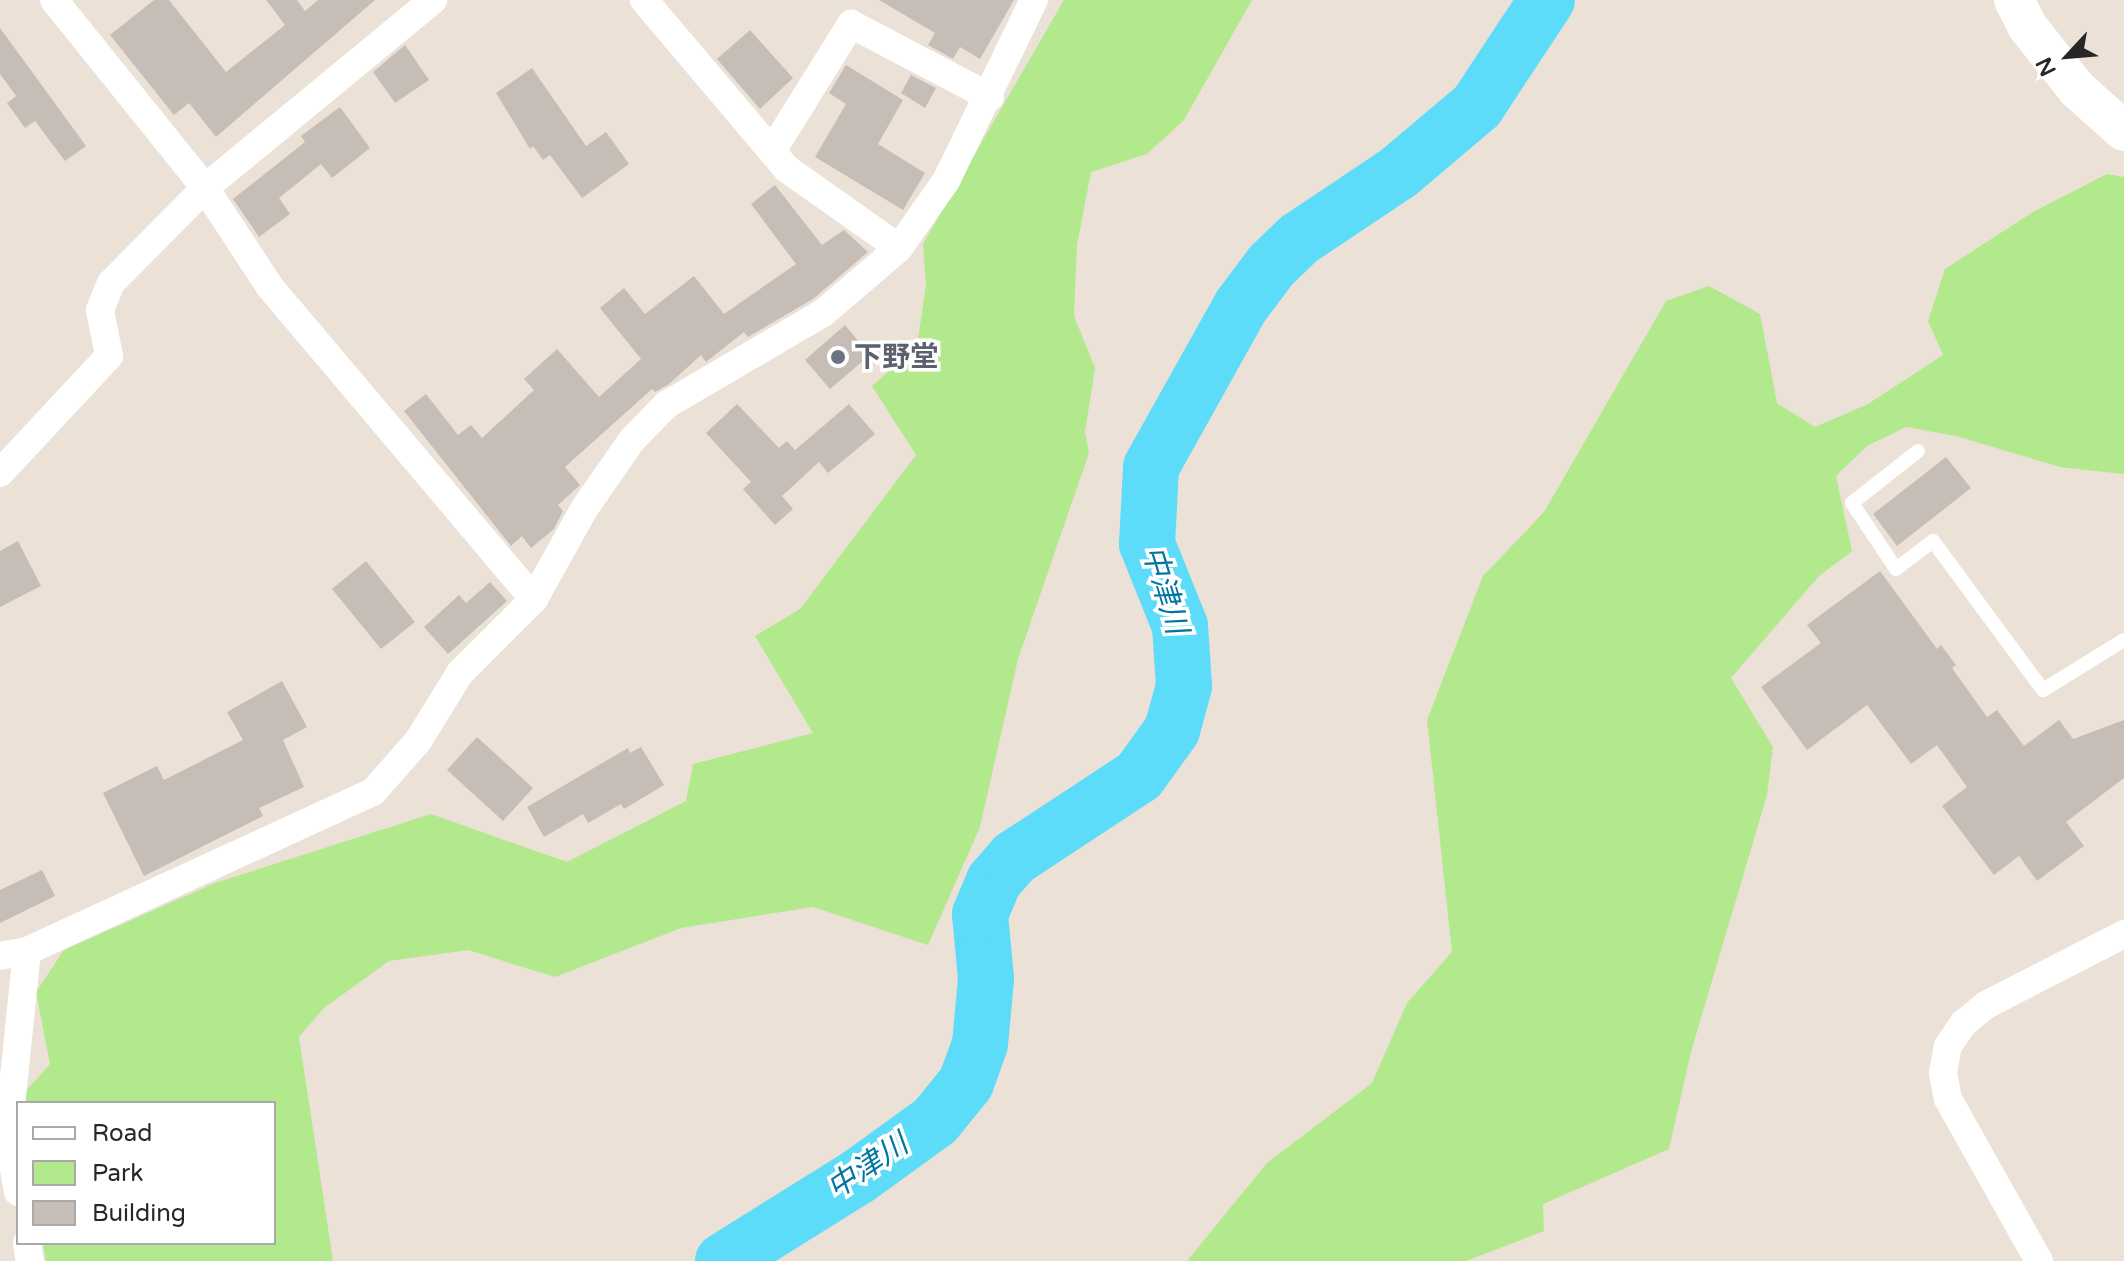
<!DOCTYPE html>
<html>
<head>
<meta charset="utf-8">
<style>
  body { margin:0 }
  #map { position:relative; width:2124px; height:1261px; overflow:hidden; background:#ebe1d6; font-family:"Varela Round","Noto Sans JP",sans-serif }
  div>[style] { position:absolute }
  .green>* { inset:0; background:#b2e98c }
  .river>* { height:56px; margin:-28px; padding:0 28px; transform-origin:28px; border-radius:28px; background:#5ddcfa }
  .building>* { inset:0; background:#c6beb6 }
  .lane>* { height:14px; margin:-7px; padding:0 7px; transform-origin:7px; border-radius:7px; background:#fff }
  .street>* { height:28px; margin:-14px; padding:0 14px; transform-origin:14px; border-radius:14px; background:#fff }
  .secondary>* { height:40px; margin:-20px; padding:0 20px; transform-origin:20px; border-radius:20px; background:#fff }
  .dots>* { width:22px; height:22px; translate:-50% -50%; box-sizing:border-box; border:4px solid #fff; border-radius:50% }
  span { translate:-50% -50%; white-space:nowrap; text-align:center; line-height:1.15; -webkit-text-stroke:7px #fff; paint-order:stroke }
  .worship-label { font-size:28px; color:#5b616d; font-weight:700 }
  .left { translate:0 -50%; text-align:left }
  .water-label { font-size:30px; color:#0076a1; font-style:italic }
  .legend { position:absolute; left:16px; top:1101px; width:260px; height:144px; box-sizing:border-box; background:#fff; border:2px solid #a9a9a9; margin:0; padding:10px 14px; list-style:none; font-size:24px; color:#272727 }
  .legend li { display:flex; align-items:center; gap:16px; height:40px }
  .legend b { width:40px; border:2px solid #a9a9a9 }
  .north { position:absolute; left:2028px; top:16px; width:80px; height:80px; -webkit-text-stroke:6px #fff; paint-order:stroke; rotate:244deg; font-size:22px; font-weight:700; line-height:32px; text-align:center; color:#272727 }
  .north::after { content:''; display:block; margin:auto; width:28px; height:36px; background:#272727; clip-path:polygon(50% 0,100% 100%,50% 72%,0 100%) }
</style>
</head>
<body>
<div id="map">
  <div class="green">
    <div style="clip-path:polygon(1064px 0,1252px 0,1184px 120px,1147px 154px,1091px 172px,1077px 245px,1074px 316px,1095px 368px,1085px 432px,1089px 453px,1018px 659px,980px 827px,928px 945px,813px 907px,681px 928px,555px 977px,468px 950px,389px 961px,324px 1008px,299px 1037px,333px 1261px,46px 1261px,43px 1243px,274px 1243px,274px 1103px,24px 1103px,25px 1092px,50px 1064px,36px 992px,64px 950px,215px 883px,431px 814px,567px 862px,686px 801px,693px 764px,813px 733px,755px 636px,800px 609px,916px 455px,872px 386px,917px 346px,926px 285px,923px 244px)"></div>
    <div style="clip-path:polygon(2107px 174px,2124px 177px,2124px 474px,2060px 467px,1956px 436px,1906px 427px,1867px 446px,1836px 476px,1852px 551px,1819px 576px,1731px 678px,1773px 747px,1767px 795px,1691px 1052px,1669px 1149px,1543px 1204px,1544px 1231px,1466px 1261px,1187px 1261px,1267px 1163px,1372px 1083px,1407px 1003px,1452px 952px,1427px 720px,1483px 576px,1544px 512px,1666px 301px,1709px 286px,1760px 314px,1777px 403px,1815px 427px,1868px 404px,1943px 355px,1928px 321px,1945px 269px,2033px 212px)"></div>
  </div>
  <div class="river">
    <div style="left:723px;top:1261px;width:160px;rotate:-32deg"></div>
    <div style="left:859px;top:1176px;width:94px;rotate:-35.9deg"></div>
    <div style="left:935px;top:1121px;width:49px;rotate:-50.8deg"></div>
    <div style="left:966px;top:1083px;width:41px;rotate:-70.3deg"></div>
    <div style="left:980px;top:1044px;width:65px;rotate:-84.7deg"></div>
    <div style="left:986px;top:979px;width:65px;rotate:-95.3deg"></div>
    <div style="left:980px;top:914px;width:36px;rotate:-67deg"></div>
    <div style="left:994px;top:881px;width:30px;rotate:-49deg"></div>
    <div style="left:1014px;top:858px;width:149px;rotate:-33.3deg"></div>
    <div style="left:1139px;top:776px;width:57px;rotate:-54.3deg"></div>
    <div style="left:1172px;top:730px;width:46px;rotate:-74.7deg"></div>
    <div style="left:1184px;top:686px;width:60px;rotate:-93.8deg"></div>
    <div style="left:1180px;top:626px;width:88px;rotate:-111.9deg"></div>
    <div style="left:1147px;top:544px;width:77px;rotate:-87deg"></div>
    <div style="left:1151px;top:467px;width:184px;rotate:-60.8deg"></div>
    <div style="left:1241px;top:306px;width:50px;rotate:-53.1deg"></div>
    <div style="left:1271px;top:266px;width:39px;rotate:-44deg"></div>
    <div style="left:1299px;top:239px;width:120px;rotate:-33.8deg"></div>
    <div style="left:1399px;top:172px;width:102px;rotate:-40.2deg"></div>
    <div style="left:1477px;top:106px;width:127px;rotate:-56.6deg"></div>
  </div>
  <div class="building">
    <div style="clip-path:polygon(154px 0,169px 0,226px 72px,285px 25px,266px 0,297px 0,305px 11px,318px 0,375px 0,216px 137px,189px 103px,174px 115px,110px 35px)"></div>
    <div style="clip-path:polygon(879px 0,1014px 0,980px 59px,960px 47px,953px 59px,928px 45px,935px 33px)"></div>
    <div style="clip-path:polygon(0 28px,86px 146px,65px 161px,35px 121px,25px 128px,7px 103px,16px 96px,0 74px)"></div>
    <div style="clip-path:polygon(750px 30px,793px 78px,760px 109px,717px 59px)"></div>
    <div style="clip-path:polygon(405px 45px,429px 80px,395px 103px,373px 72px)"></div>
    <div style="clip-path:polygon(846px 65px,903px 100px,878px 144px,925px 173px,903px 210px,815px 157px,846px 104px,829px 93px)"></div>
    <div style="clip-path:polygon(532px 68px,586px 146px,606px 132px,629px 164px,582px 198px,550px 155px,543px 160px,533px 146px,530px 149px,496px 93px)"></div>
    <div style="clip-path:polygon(911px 75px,936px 88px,925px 108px,901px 93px)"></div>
    <div style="clip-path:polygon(340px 107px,370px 148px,332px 178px,321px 164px,279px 198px,290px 214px,259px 237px,233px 199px,305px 142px,301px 136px)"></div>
    <div style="clip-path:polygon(775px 185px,822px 245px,844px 230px,868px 252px,813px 299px,748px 337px,744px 332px,706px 362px,701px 355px,669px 384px,655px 392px,652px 389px,565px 467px,580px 485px,558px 505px,563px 511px,554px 529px,531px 548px,522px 536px,511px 546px,404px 411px,426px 394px,458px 435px,471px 425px,482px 438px,534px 390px,524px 379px,557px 349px,599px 397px,641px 359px,600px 308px,624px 288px,645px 314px,694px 276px,724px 314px,796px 264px,751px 204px)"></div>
    <div style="clip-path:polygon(845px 325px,870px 355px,830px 389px,805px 360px)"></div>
    <div style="clip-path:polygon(737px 404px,779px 448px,787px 441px,795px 450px,849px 404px,875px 434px,828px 473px,819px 462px,782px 496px,793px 509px,775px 525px,743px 489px,751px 482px,706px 433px)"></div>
    <div style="clip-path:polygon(1946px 457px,1971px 488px,1897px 546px,1873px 514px)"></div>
    <div style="clip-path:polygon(18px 541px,41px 586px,0 607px,0 551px)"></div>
    <div style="clip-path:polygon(366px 561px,415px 622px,381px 649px,332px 589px)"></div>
    <div style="clip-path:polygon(1880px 571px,1937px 649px,1941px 645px,1956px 665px,1952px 668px,1987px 717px,1997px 710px,2024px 746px,2059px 720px,2073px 739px,2124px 720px,2124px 778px,2066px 822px,2084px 846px,2037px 881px,2019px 856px,1994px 875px,1942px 806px,1967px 787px,1937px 745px,1911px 764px,1867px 705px,1807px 750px,1761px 687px,1821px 643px,1807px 625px)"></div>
    <div style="clip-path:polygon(490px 582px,507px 601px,448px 654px,424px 627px,459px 595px,466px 603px)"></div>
    <div style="clip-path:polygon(282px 681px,307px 727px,283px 740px,304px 787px,259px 808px,263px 816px,144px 876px,103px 793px,157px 766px,164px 780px,243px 740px,227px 712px)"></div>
    <div style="clip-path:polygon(477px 737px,533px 788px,503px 821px,447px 770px)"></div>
    <div style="clip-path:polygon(641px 747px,664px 785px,624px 809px,621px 804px,588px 823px,583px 814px,544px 837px,527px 807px,628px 748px,630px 753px)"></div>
    <div style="clip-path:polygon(42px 870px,55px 896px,0 923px,0 890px)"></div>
  </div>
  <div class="lane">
    <div style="left:1918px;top:451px;width:84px;rotate:141.8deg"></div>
    <div style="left:1852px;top:503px;width:79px;rotate:56.3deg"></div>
    <div style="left:1896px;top:569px;width:46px;rotate:-37.1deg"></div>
    <div style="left:1933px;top:541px;width:185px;rotate:53.6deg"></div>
    <div style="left:2043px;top:690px;width:95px;rotate:-31.7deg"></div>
  </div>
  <div class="street">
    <div style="left:54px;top:0;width:241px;rotate:51.2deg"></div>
    <div style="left:205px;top:188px;width:118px;rotate:56.7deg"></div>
    <div style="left:270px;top:287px;width:409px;rotate:49.8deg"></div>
    <div style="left:644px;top:0;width:221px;rotate:49.8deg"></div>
    <div style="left:787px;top:169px;width:137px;rotate:35.2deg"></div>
    <div style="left:772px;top:151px;width:150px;rotate:-58.1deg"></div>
    <div style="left:851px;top:24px;width:157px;rotate:27.7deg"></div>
    <div style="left:0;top:473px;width:160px;rotate:-47deg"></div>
    <div style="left:109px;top:356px;width:47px;rotate:-101.1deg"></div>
    <div style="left:100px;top:310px;width:29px;rotate:-68deg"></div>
    <div style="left:111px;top:283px;width:134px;rotate:-45.3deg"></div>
    <div style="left:205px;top:188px;width:296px;rotate:-39.5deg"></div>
    <div style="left:0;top:956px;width:27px;rotate:-10deg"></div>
    <div style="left:27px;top:951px;width:381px;rotate:-24.7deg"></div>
    <div style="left:373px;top:792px;width:68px;rotate:-48.6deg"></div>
    <div style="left:418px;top:741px;width:80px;rotate:-58.3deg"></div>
    <div style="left:460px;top:673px;width:105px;rotate:-45deg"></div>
    <div style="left:534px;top:599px;width:103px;rotate:-60.9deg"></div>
    <div style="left:584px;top:509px;width:84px;rotate:-55.2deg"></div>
    <div style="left:632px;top:440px;width:49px;rotate:-45.8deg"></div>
    <div style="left:666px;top:405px;width:182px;rotate:-30.4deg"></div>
    <div style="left:823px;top:313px;width:100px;rotate:-40.5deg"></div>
    <div style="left:899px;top:248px;width:82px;rotate:-55deg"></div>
    <div style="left:946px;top:181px;width:201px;rotate:-64.1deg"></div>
    <div style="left:18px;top:1192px;width:58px;rotate:-100deg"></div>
    <div style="left:8px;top:1135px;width:185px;rotate:-84.1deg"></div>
    <div style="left:27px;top:1243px;width:18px;rotate:81deg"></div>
    <div style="left:2039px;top:1261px;width:186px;rotate:-119.3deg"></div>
    <div style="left:1948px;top:1099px;width:26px;rotate:-101deg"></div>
    <div style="left:1943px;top:1073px;width:27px;rotate:-80deg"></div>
    <div style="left:1948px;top:1046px;width:27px;rotate:-56deg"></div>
    <div style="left:1963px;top:1024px;width:30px;rotate:-40deg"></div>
    <div style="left:1986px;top:1005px;width:155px;rotate:-27.2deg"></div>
  </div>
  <div class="secondary">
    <div style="left:2014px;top:0;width:29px;rotate:63deg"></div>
    <div style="left:2027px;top:26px;width:80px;rotate:51.6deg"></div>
    <div style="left:2077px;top:89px;width:63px;rotate:41.8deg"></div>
  </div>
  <div class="dots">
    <div style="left:838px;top:357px;background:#6b7280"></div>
  </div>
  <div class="worship-label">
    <span class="left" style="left:854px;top:357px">下野堂</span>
  </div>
  <div class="water-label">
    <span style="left:1164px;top:590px;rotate:73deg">中津川</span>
    <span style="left:868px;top:1167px;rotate:-34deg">中津川</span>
  </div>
  <ul class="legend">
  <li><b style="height:10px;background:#fff"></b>Road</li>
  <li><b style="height:22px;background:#b2e98c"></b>Park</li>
  <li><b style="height:22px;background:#c6beb6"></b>Building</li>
  </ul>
  <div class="north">N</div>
</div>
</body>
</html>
